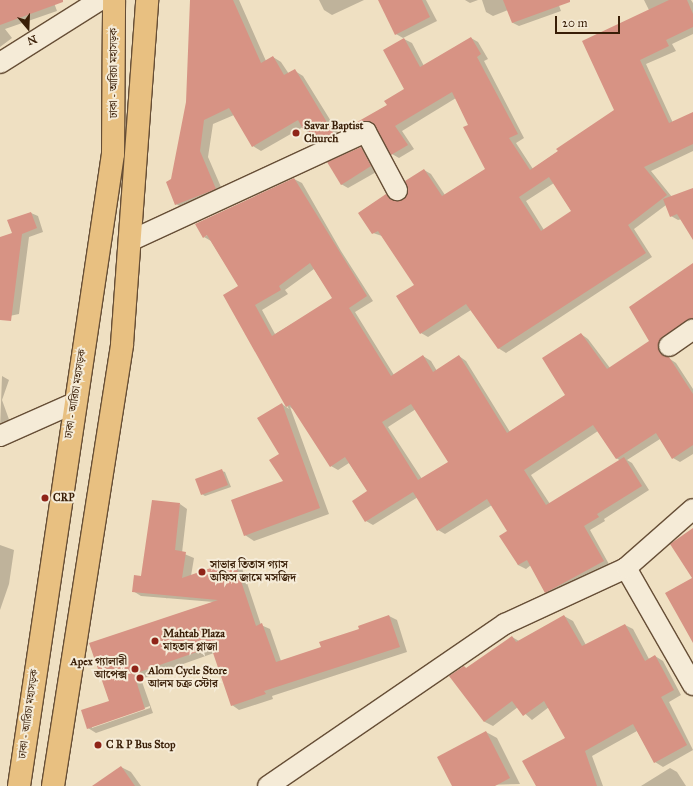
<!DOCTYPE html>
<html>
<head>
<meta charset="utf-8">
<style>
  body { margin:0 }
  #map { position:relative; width:693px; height:786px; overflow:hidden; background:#efe0c2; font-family:"IM FELL Great Primer","Noto Serif Bengali",serif }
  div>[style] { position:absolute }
  .shadow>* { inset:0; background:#0003 }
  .building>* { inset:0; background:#d79384 }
  .roads { filter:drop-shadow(1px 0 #664e36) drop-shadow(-1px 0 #664e36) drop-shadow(0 1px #664e36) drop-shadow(0 -1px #664e36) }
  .minor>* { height:20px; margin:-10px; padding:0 10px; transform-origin:10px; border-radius:10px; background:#f5ebd7 }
  .trunk>* { height:22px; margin:-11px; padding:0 11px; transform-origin:11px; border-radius:11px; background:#e8c081 }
  .dots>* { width:11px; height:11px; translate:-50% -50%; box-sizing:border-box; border:2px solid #f5ebd7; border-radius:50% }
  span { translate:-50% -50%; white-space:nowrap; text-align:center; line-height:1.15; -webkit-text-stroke:4px #f5ebd7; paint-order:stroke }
  .street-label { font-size:11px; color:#391e07 }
  .poi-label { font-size:11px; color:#391e07; font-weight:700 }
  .left { translate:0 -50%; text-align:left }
  .right { translate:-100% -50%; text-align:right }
  .north { position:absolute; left:8px; top:8px; width:40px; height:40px; -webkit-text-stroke:3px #f5ebd7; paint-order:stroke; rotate:161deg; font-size:11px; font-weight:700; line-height:16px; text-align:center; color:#391e07 }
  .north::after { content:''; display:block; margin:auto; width:14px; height:18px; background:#391e07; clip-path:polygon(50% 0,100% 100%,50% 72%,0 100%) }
  .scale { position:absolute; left:555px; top:16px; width:65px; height:18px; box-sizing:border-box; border:2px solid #391e07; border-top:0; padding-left:5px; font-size:12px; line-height:14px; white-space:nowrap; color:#391e07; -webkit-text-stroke:3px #f5ebd7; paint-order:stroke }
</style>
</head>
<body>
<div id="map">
  <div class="shadow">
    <div style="clip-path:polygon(0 0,53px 0,57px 11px,5px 29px,12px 38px,0 47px)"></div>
    <div style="clip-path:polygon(191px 0,239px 0,266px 61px,273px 57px,281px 62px,289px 74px,295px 71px,303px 76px,342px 139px,325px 147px,316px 142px,303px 127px,261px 151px,253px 146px,234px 115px,213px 124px,208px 157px,224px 194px,185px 209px,176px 204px,172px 180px,187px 102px)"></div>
    <div style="clip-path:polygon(319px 0,364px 0,332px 15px,324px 10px)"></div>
    <div style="clip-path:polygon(379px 0,426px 0,437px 21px,403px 38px,396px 34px)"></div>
    <div style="clip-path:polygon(465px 0,478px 0,470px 3px)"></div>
    <div style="clip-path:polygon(482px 0,557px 0,561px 11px,519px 26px,513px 23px,508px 10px,493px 16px,486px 12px)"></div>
    <div style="clip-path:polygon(evenodd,644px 0,691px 0,693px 3px,693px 34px,672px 44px,676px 51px,646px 64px,673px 123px,693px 114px,693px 151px,651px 171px,672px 197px,693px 189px,693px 238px,682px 219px,678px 220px,671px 216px,666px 205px,634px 229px,652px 257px,506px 353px,498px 348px,471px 310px,428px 337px,421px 333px,415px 285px,382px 236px,373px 233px,359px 213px,386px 195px,395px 201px,403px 201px,424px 170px,431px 174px,445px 195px,486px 169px,470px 125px,456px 98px,402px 131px,414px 149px,399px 158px,392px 154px,375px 125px,369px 125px,351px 134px,345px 130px,388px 105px,405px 90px,404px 39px,412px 43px,424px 66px,471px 38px,478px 42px,488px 59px,484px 61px,524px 138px,516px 143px,533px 169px,615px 111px,649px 10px,644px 0,554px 183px,572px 212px,544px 230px,526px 201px,554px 183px)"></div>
    <div style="clip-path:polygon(361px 148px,368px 152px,378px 171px,348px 188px,341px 184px)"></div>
    <div style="clip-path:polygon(evenodd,294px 179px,302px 183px,341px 251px,373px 301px,355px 312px,394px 375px,423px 356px,431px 361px,437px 371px,459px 356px,466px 361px,510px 432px,566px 395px,581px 334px,588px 339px,610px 368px,651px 341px,693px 264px,693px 324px,665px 352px,667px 357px,676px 363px,693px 389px,693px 454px,680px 462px,673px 458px,660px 439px,627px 460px,632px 463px,649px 490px,604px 519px,605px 521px,590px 530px,610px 566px,553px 596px,546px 592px,531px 565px,526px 569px,518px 565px,508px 531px,492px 505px,445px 534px,438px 530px,418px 497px,373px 525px,366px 521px,368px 491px,349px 463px,338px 470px,331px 466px,294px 410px,290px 407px,329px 514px,254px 541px,245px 535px,285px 482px,280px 454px,282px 404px,289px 409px,269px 376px,239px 286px,211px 241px,204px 237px,294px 179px,314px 269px,334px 299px,275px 334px,262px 310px,288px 294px,285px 290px,314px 269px,294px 179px,416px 409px,449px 462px,422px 479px,388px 427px,416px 409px,294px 179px,598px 431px,616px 458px,621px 461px,550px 504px,531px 475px,598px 431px)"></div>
    <div style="clip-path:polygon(31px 213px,38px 216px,43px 232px,29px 237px,19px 314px,0 318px,0 238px,13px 234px)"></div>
    <div style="clip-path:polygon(2px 376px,9px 380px,2px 400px,11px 425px,0 429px)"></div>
    <div style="clip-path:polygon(222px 471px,225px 472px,231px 487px,205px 496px,202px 494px)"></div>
    <div style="clip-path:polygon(evenodd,180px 504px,187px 509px,182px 553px,194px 558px,191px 576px,234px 561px,241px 565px,261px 625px,270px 629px,281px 661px,322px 648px,389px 616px,397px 620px,407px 652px,272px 696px,273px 699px,239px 710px,232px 705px,214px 653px,141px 679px,153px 713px,96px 733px,88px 728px,110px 702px,90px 644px,214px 602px,141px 596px,133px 591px,180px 504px,150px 706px,150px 708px,92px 728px,92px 726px,150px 706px)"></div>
    <div style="clip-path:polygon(0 545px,14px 550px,9px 584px,0 610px)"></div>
    <div style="clip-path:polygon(564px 616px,573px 621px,586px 645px,625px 625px,633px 629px,649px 659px,655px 656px,663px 661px,681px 695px,669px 702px,693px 750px,663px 767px,655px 762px,637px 731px,592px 756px,603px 786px,537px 786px,566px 738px,549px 707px,532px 720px,518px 707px,493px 726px,485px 722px,451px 676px,464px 667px,468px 669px,512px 637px,519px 641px)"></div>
    <div style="clip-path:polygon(486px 732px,497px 738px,520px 784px,453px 786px)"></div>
    <div style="clip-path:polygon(121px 767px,131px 772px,141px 786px,94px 786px)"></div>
    <div style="clip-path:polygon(670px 768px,677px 772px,686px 786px,641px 786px)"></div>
  </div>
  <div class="building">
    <div style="clip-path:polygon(0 0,63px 0,63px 2px,0 25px)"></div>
    <div style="clip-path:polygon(190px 0,233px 0,261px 63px,273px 56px,284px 75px,295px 69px,334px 134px,316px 143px,307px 129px,304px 131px,298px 120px,252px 147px,229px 108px,204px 120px,200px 151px,216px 189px,175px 205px,166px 182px,171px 179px,186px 102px)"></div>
    <div style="clip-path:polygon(378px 0,422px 0,430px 17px,395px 35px)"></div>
    <div style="clip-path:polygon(503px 0,570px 0,570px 2px,512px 23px)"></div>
    <div style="clip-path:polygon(evenodd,669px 0,687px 0,693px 14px,693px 27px,666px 40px,669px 46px,640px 60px,669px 123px,693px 112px,693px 144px,644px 167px,667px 195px,628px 225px,646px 253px,498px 349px,466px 304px,420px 334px,396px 296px,414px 285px,378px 231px,372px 234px,358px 213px,386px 194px,391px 200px,403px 200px,408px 191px,405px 181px,424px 169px,442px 196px,485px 169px,463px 127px,468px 125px,452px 92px,395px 126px,408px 145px,391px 155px,372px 122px,362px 121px,343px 130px,387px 105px,384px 101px,404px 89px,383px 50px,404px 38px,420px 67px,471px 37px,481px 54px,477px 57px,518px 134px,509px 138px,530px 170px,558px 151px,556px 149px,614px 110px,582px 41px,669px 0,549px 177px,571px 211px,541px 231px,519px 197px,549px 177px)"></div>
    <div style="clip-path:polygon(361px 147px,371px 166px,341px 185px,327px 162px)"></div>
    <div style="clip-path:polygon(evenodd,294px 178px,367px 296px,349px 308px,391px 376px,423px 355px,433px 372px,459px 355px,507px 433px,565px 395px,542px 358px,581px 333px,607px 369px,649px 341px,629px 307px,693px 263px,693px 318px,662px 337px,658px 347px,660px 353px,669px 357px,693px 394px,693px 445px,672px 459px,656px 433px,616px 459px,593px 425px,524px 470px,546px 505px,624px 457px,642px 486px,597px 514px,599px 517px,584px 526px,604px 561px,545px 593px,527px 560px,518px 565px,499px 536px,507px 531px,487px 499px,437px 531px,413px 492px,365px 522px,352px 501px,367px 491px,345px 457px,330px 467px,290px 405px,286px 407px,223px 295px,238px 286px,207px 235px,203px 238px,195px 224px,294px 178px,310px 263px,332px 298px,272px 336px,255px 305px,281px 290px,279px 286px,310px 263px,294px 178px,411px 404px,448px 462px,418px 480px,382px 422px,411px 404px)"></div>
    <div style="clip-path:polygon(693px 188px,693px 240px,677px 214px,670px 217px,663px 199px)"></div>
    <div style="clip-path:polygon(31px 212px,37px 228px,22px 234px,11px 321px,0 320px,0 237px,12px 233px,7px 220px)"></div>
    <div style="clip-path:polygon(282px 403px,320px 508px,244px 536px,231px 500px,283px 481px,269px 460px,279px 454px,257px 418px)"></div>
    <div style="clip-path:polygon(222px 469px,228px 485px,201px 495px,195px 479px)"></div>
    <div style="clip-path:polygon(152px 500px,180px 503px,175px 550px,186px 552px,182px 578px,234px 560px,256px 626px,262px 623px,276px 662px,321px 647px,319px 642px,359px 629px,358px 626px,389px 615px,400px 647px,264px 691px,266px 694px,231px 706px,211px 647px,134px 674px,145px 709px,87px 729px,81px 710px,109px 701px,89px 643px,218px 600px,132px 592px,134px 575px,141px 576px)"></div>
    <div style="clip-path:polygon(693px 528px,693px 643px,665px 593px,692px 578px,670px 544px)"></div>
    <div style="clip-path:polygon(564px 615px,582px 646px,625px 624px,645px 661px,655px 655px,674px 690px,661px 697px,687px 745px,654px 763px,633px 724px,585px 751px,597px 786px,536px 786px,522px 761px,565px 738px,544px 701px,523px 716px,512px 701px,484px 722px,449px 676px,464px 666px,466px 668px,512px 636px,516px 642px)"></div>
    <div style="clip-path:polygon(486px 731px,510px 778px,495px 786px,452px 786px,437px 757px)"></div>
    <div style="clip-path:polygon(121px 766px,135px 786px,92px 786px)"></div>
  </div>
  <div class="roads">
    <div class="minor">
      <div style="left:0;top:63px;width:118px;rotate:-32.2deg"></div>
      <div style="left:130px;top:241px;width:260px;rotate:-24.8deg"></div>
      <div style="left:366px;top:132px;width:66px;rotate:61.9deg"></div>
      <div style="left:669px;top:346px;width:29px;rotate:-35deg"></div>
      <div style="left:0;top:436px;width:81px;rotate:-24deg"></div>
      <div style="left:626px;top:568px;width:135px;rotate:60.2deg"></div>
      <div style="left:268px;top:786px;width:287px;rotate:-34.4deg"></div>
      <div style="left:505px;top:624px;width:133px;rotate:-24.8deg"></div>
      <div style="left:626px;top:568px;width:89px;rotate:-41.4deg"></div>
    </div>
    <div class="trunk">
      <div style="left:19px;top:786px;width:639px;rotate:-81.54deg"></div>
      <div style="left:113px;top:154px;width:154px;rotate:-89.6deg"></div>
      <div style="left:53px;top:786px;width:447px;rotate:-81.1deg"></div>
      <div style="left:122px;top:344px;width:345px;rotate:-85.8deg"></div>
    </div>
  </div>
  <div class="dots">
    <div style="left:296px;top:133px;background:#8f2418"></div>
    <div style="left:45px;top:498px;background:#8f2418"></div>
    <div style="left:202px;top:572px;background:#8f2418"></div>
    <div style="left:155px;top:641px;background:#8f2418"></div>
    <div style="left:135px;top:669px;background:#8f2418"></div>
    <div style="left:140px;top:678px;background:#8f2418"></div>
    <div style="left:98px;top:745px;background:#8f2418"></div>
  </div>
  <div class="street-label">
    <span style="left:114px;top:73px;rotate:-90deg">ঢাকা - আরিচা মহাসড়ক</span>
    <span style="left:76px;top:394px;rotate:-81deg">ঢাকা - আরিচা মহাসড়ক</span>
    <span style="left:29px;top:714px;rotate:-82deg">ঢাকা - আরিচা মহাসড়ক</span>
  </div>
  <div class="poi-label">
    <span class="left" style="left:304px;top:133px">Savar Baptist<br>Church</span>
    <span class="left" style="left:53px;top:498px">CRP</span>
    <span class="left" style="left:210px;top:572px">সাভার তিতাস গ্যাস<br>অফিস জামে মসজিদ</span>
    <span class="left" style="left:163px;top:641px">Mahtab Plaza<br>মাহতাব প্লাজা</span>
    <span class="right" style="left:127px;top:669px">Apex গ্যালারী<br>আপেক্স</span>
    <span class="left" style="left:148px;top:678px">Alom Cycle Store<br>আলম চক্র স্টোর</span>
    <span class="left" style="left:106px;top:745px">C R P Bus Stop</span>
  </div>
  <div class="north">N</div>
  <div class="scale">20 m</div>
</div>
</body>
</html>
